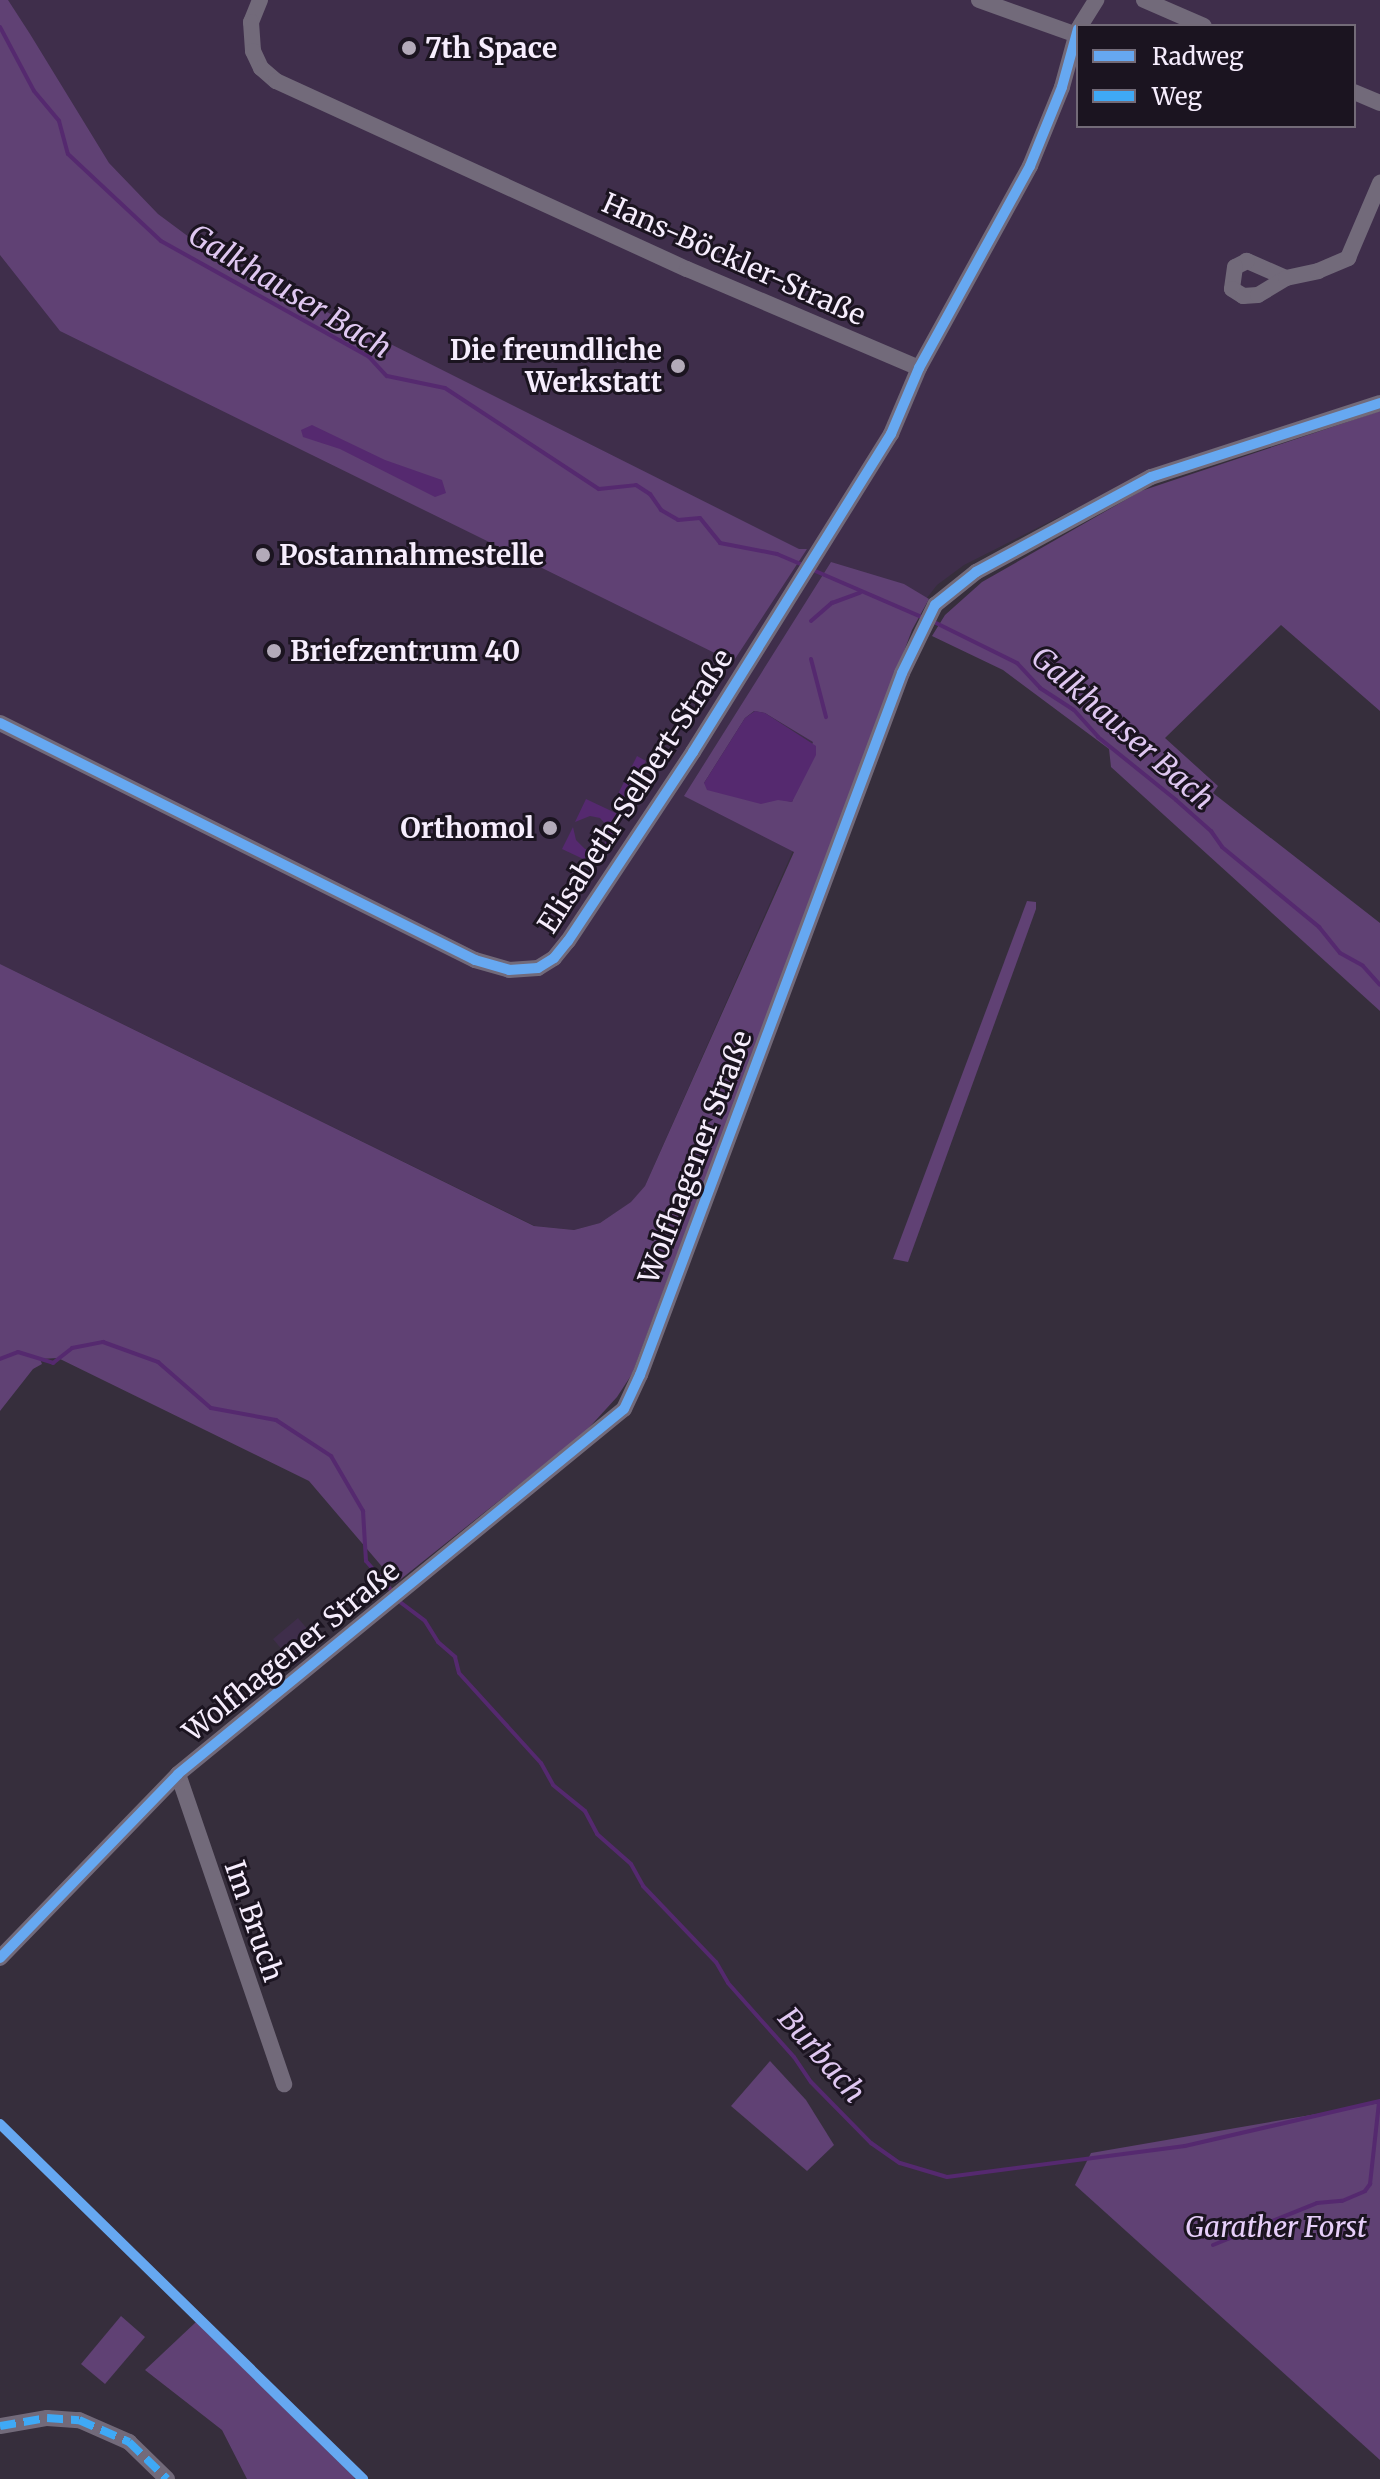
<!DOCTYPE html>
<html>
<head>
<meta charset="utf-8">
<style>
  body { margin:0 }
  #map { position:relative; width:1380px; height:2479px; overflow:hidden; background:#362e3c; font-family:Merriweather,serif }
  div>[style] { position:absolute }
  .built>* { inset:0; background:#3f2e4b }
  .green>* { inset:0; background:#604174 }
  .water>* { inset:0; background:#55296f }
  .stream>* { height:4px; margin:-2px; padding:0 2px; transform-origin:2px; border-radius:2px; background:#55296f }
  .minor>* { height:16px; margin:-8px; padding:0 8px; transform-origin:8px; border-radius:8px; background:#726a7a }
  .quiet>* { height:8px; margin-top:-4px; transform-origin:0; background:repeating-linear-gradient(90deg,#3fa9f5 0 16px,transparent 0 24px) }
  .cycleway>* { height:10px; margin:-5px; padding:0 5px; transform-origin:5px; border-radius:5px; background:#66a8f1 }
  .dots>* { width:22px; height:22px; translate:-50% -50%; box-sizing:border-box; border:4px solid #1b1420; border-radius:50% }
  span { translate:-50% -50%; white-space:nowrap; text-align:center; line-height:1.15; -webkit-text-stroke:6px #1b1420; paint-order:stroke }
  .poi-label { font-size:28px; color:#f6edfd; font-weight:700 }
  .left { translate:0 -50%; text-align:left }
  .right { translate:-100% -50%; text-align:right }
  .street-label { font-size:28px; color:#f6edfd }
  .park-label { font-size:28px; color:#e7cffa; font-style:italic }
  .water-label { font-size:30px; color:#dfc7f1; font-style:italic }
  .legend { position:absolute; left:1076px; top:24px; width:280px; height:104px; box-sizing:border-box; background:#1b1420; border:2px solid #736b78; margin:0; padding:10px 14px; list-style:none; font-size:24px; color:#f6edfd }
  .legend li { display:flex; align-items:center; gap:16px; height:40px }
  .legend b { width:40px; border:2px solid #736b78 }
</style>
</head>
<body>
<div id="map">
  <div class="built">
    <div style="clip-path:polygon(evenodd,0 0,1380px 0,1380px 395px,1158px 467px,964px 565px,937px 585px,875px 665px,645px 1186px,632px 1202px,600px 1223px,574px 1230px,535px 1226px,0 964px,0 0,1078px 26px,1354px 26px,1354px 126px,1078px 126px,1078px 26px)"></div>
    <div style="clip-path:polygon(298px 1618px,320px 1644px,295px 1665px,273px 1639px)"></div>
  </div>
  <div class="green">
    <div style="clip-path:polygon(0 0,8px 0,30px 34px,109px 163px,158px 214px,193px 240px,253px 275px,799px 549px,807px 549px,733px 662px,60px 331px,0 255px)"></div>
    <div style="clip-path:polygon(1380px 411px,1380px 711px,1281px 625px,1165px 738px,1218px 786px,1213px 793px,1380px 923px,1380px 1011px,1111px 767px,1109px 749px,1003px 670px,932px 636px,945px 615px,982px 582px,1141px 491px)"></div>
    <div style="clip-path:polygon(evenodd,831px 562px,904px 584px,929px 599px,912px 630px,632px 1374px,617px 1397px,585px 1432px,396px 1583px,309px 1481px,58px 1358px,40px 1359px,42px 1364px,33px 1369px,0 1411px,0 964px,534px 1226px,574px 1230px,600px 1223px,631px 1202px,645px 1186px,794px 852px,684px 796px,831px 562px,754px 711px,765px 713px,813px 742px,792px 802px,704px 783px,745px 718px,754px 711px)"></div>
    <div style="clip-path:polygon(1027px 901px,1036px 902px,1036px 909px,908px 1262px,893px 1259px)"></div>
    <div style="clip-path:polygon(770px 2061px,806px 2100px,834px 2145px,807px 2171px,731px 2106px)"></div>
    <div style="clip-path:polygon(1380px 2103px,1380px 2460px,1075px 2185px,1091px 2153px)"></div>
    <div style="clip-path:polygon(121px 2316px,145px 2337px,105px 2384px,81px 2364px)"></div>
    <div style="clip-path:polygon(196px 2322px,353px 2476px,355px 2479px,247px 2479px,222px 2430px,145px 2370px)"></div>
  </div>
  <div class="water">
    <div style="clip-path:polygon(312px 425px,385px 460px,442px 480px,446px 493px,435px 497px,340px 449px,303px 437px,301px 430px)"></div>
    <div style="clip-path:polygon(755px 711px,765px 713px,816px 746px,816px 755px,792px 802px,778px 800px,761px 804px,707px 790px,704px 783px,745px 718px)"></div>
    <div style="clip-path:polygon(637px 756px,646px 761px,623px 806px,614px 802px)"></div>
    <div style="clip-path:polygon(586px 799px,622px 816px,596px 865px,562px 849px,573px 827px,576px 840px,585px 849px,599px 849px,608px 839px,608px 827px,600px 818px,590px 816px,575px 822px)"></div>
  </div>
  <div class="stream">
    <div style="left:0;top:27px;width:72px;rotate:62deg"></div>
    <div style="left:34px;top:91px;width:39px;rotate:50deg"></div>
    <div style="left:59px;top:121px;width:34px;rotate:75deg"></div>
    <div style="left:68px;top:154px;width:127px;rotate:43.1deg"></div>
    <div style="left:161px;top:241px;width:238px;rotate:29.1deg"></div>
    <div style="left:369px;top:357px;width:26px;rotate:47deg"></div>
    <div style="left:387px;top:376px;width:59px;rotate:11.7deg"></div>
    <div style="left:445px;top:388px;width:184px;rotate:33.3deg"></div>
    <div style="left:599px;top:489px;width:37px;rotate:-6deg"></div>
    <div style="left:636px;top:485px;width:17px;rotate:33deg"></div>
    <div style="left:650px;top:494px;width:19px;rotate:55deg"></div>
    <div style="left:661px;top:510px;width:20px;rotate:30deg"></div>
    <div style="left:678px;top:520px;width:22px;rotate:-5deg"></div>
    <div style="left:700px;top:518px;width:32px;rotate:51deg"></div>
    <div style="left:720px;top:543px;width:58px;rotate:10.9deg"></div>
    <div style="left:777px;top:554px;width:30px;rotate:23deg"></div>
    <div style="left:813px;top:570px;width:123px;rotate:23.4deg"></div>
    <div style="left:811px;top:621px;width:28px;rotate:-41deg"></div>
    <div style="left:832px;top:603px;width:30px;rotate:-20deg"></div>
    <div style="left:934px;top:622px;width:93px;rotate:26.3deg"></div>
    <div style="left:1017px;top:663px;width:34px;rotate:47deg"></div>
    <div style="left:1040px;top:688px;width:40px;rotate:32.9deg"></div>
    <div style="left:1074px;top:710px;width:36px;rotate:48deg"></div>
    <div style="left:1098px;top:737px;width:100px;rotate:38.9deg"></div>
    <div style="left:1176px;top:800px;width:47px;rotate:41.5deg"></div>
    <div style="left:1211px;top:831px;width:19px;rotate:55deg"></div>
    <div style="left:1222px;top:847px;width:126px;rotate:39.5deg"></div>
    <div style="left:1319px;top:927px;width:33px;rotate:51deg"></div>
    <div style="left:1340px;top:953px;width:26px;rotate:29deg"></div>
    <div style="left:1363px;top:966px;width:25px;rotate:48deg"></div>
    <div style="left:811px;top:659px;width:60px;rotate:75.5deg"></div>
    <div style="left:0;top:1359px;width:19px;rotate:-21deg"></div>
    <div style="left:18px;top:1352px;width:37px;rotate:17deg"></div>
    <div style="left:53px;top:1363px;width:24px;rotate:-38deg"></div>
    <div style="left:72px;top:1348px;width:32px;rotate:-11deg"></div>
    <div style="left:103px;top:1342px;width:59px;rotate:20deg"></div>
    <div style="left:158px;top:1362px;width:70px;rotate:41deg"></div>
    <div style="left:211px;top:1408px;width:66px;rotate:10.5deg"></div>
    <div style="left:276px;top:1420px;width:66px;rotate:33.2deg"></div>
    <div style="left:331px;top:1456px;width:64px;rotate:59.8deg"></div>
    <div style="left:363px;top:1511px;width:50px;rotate:86.6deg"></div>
    <div style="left:366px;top:1561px;width:40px;rotate:49deg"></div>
    <div style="left:400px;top:1602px;width:31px;rotate:37deg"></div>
    <div style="left:425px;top:1621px;width:25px;rotate:58deg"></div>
    <div style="left:438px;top:1642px;width:23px;rotate:41deg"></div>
    <div style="left:455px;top:1657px;width:16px;rotate:76deg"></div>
    <div style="left:459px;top:1673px;width:122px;rotate:47.7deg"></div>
    <div style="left:541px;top:1763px;width:25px;rotate:61deg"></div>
    <div style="left:553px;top:1785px;width:41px;rotate:39.1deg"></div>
    <div style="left:585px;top:1811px;width:26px;rotate:62deg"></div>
    <div style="left:597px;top:1834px;width:45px;rotate:41.4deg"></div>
    <div style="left:631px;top:1864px;width:25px;rotate:61deg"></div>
    <div style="left:643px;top:1886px;width:105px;rotate:46.2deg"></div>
    <div style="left:716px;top:1962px;width:24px;rotate:60deg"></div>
    <div style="left:728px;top:1983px;width:99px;rotate:48.3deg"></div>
    <div style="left:794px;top:2057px;width:30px;rotate:56deg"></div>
    <div style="left:811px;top:2082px;width:86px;rotate:45.5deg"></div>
    <div style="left:871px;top:2143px;width:35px;rotate:35deg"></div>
    <div style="left:900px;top:2163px;width:49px;rotate:16.6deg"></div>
    <div style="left:947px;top:2177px;width:240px;rotate:-7.4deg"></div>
    <div style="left:1185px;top:2146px;width:200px;rotate:-13deg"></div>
    <div style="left:1213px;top:2245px;width:112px;rotate:-22deg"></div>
    <div style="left:1317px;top:2203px;width:25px;rotate:-5deg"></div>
    <div style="left:1342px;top:2201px;width:25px;rotate:-23deg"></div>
    <div style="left:1365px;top:2191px;width:9px;rotate:-54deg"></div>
    <div style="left:1370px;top:2184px;width:82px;rotate:-83.7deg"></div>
  </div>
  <div class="minor">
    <div style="left:260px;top:0;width:24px;rotate:112deg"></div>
    <div style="left:251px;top:22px;width:29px;rotate:86deg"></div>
    <div style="left:253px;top:51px;width:19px;rotate:65deg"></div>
    <div style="left:261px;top:68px;width:20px;rotate:41deg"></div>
    <div style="left:276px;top:81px;width:452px;rotate:24.6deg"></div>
    <div style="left:687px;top:269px;width:252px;rotate:23.1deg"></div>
    <div style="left:979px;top:0;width:101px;rotate:19.7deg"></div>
    <div style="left:1144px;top:0;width:65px;rotate:23.4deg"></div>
    <div style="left:1080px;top:26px;width:31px;rotate:-58deg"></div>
    <div style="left:1354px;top:92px;width:28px;rotate:23deg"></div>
    <div style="left:1286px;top:278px;width:43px;rotate:-156.4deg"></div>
    <div style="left:1247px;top:261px;width:13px;rotate:153deg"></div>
    <div style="left:1235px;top:267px;width:22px;rotate:98deg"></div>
    <div style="left:1232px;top:289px;width:13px;rotate:32deg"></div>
    <div style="left:1243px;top:296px;width:15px;rotate:-4deg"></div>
    <div style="left:1258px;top:295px;width:33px;rotate:-31deg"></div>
    <div style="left:1286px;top:278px;width:33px;rotate:-12deg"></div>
    <div style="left:1318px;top:271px;width:33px;rotate:-23deg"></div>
    <div style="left:1348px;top:258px;width:82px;rotate:-66.9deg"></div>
    <div style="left:0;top:723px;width:531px;rotate:26.52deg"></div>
    <div style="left:475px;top:960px;width:35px;rotate:16deg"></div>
    <div style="left:509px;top:970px;width:29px;rotate:-4deg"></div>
    <div style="left:538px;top:968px;width:19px;rotate:-32deg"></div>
    <div style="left:554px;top:958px;width:22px;rotate:-51deg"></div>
    <div style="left:568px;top:941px;width:227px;rotate:-56.5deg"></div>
    <div style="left:693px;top:752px;width:375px;rotate:-58.1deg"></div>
    <div style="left:891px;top:434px;width:72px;rotate:-67deg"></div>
    <div style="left:919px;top:368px;width:230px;rotate:-61.2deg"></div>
    <div style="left:1030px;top:166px;width:85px;rotate:-67.9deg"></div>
    <div style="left:1062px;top:87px;width:60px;rotate:-74.6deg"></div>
    <div style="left:178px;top:1774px;width:328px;rotate:71.1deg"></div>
    <div style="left:0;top:1958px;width:256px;rotate:-45.9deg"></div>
    <div style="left:178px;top:1774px;width:576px;rotate:-39.3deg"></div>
    <div style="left:624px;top:1409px;width:38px;rotate:-65deg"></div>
    <div style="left:640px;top:1375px;width:749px;rotate:-69.53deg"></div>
    <div style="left:902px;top:673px;width:76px;rotate:-64.1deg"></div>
    <div style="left:935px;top:605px;width:53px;rotate:-38.8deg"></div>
    <div style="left:976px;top:572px;width:199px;rotate:-28.5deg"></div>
    <div style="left:1151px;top:477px;width:241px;rotate:-17.9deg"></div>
    <div style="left:0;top:2426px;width:48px;rotate:-9.7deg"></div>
    <div style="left:47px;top:2418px;width:32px;rotate:4deg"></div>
    <div style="left:79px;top:2420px;width:55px;rotate:23.7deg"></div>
    <div style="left:129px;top:2442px;width:53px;rotate:44.2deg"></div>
  </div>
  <div class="quiet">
    <div style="left:0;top:2426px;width:48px;rotate:-9.7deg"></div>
    <div style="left:47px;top:2418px;width:32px;rotate:4deg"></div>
    <div style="left:79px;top:2420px;width:55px;rotate:23.7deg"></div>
    <div style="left:129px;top:2442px;width:53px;rotate:44.2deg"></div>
  </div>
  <div class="cycleway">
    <div style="left:0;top:723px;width:531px;rotate:26.52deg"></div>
    <div style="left:475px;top:960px;width:35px;rotate:16deg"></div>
    <div style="left:509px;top:970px;width:29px;rotate:-4deg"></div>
    <div style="left:538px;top:968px;width:19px;rotate:-32deg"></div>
    <div style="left:554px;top:958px;width:22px;rotate:-51deg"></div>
    <div style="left:568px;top:941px;width:227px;rotate:-56.5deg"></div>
    <div style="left:693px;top:752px;width:375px;rotate:-58.1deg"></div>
    <div style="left:891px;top:434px;width:72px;rotate:-67deg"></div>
    <div style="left:919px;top:368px;width:230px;rotate:-61.2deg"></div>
    <div style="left:1030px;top:166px;width:85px;rotate:-67.9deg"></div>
    <div style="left:1062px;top:87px;width:60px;rotate:-74.6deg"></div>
    <div style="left:0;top:1958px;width:256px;rotate:-45.9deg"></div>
    <div style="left:178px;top:1774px;width:576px;rotate:-39.3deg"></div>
    <div style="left:624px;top:1409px;width:38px;rotate:-65deg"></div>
    <div style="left:640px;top:1375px;width:749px;rotate:-69.53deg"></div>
    <div style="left:902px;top:673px;width:76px;rotate:-64.1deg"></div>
    <div style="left:935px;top:605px;width:53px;rotate:-38.8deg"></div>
    <div style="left:976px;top:572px;width:199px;rotate:-28.5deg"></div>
    <div style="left:1151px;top:477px;width:241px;rotate:-17.9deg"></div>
    <div style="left:0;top:2124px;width:508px;rotate:44.36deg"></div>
  </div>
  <div class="dots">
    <div style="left:409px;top:48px;background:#b3aab9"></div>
    <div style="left:678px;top:366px;background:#b3aab9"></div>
    <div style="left:263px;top:555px;background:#b3aab9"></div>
    <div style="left:274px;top:651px;background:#b3aab9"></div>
    <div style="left:550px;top:828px;background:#b3aab9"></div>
  </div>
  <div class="poi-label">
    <span class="left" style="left:425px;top:48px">7th Space</span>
    <span class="right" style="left:662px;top:366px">Die freundliche<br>Werkstatt</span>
    <span class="left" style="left:279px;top:555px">Postannahmestelle</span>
    <span class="left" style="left:290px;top:651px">Briefzentrum 40</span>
    <span class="right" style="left:534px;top:828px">Orthomol</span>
  </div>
  <div class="street-label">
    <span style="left:734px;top:259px;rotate:24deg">Hans-Böckler-Straße</span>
    <span style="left:635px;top:791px;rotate:-57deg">Elisabeth-Selbert-Straße</span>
    <span style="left:695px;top:1157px;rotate:-69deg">Wolfhagener Straße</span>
    <span style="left:291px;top:1651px;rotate:-39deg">Wolfhagener Straße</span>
    <span style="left:254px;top:1921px;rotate:71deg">Im Bruch</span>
  </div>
  <div class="park-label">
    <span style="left:1276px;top:2227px">Garather Forst</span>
  </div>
  <div class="water-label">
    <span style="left:290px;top:291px;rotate:31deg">Galkhauser Bach</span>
    <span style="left:1123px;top:728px;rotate:41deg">Galkhauser Bach</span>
    <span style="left:822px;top:2055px;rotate:49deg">Burbach</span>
  </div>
  <ul class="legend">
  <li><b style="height:10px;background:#66a8f1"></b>Radweg</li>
  <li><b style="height:10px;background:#3fa9f5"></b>Weg</li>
  </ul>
</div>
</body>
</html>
